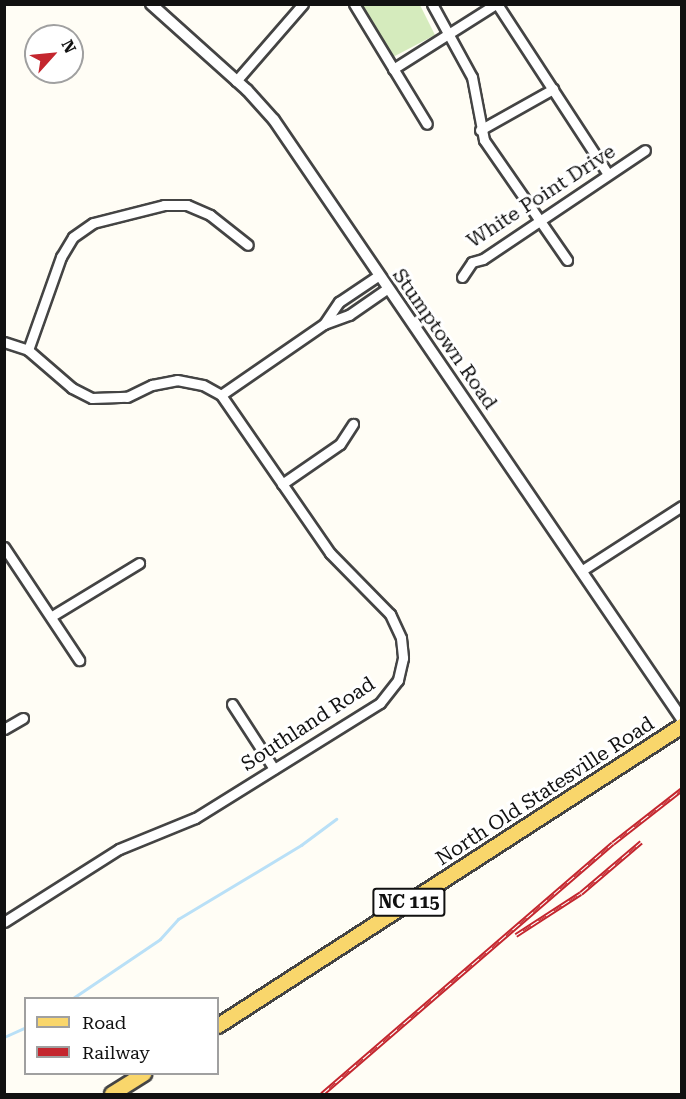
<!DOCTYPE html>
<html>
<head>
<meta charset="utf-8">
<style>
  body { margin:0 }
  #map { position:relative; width:686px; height:1099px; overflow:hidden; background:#fffdf5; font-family:"Roboto Serif",serif }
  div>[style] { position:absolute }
  .green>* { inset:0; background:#d5ebbd }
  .stream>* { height:3px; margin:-1.5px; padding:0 1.5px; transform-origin:1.5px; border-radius:1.5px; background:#b9e0f7 }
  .roads { filter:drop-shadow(2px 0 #444) drop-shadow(-2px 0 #444) drop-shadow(0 2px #444) drop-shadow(0 -2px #444) }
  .minor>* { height:9px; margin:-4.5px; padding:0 4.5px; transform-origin:4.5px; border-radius:4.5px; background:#fff }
  .tertiary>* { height:10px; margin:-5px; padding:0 5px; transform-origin:5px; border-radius:5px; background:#fff }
  .primary>* { height:14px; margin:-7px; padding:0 7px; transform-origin:7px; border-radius:7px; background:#f9d66b }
  .rail>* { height:5px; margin-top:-2.5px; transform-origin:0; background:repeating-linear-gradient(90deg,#fff 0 9px,#c4262e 0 18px); box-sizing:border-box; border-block:2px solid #c4262e }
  span { translate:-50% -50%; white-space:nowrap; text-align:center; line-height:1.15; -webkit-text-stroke:6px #fff; paint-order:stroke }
  .shield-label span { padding:2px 4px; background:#fff; border:2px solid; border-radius:4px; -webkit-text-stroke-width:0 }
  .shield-label { font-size:18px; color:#111; font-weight:700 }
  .street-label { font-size:20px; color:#111 }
  .frame { position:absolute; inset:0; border:6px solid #111; pointer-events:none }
  .legend { position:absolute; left:24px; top:997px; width:195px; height:78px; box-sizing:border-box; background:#fff; border:2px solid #a0a0a0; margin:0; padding:8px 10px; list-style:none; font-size:18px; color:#111 }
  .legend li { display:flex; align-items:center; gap:12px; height:30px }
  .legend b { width:30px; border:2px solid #a0a0a0 }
  .north { position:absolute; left:24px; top:24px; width:60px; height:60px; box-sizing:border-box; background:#fff; border:2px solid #a0a0a0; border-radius:50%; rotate:63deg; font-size:16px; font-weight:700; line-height:24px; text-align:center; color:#111 }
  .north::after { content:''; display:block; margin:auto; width:21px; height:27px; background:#c4262e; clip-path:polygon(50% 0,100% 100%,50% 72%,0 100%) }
</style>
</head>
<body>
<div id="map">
  <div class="green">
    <div style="clip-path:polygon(361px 5px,420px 5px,435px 35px,393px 57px)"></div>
  </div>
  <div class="stream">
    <div style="left:73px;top:998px;width:105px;rotate:-34.1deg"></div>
    <div style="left:160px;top:939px;width:27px;rotate:-48deg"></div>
    <div style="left:178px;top:919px;width:144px;rotate:-31deg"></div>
    <div style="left:301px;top:845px;width:44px;rotate:-36.6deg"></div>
    <div style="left:4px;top:1037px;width:24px;rotate:-24deg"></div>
  </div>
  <div class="roads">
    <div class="minor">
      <div style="left:354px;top:4px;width:140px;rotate:58.7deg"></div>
      <div style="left:432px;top:4px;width:83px;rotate:61.3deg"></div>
      <div style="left:472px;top:77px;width:64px;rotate:79.2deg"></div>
      <div style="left:484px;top:140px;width:146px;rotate:55.3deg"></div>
      <div style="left:497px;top:4px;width:203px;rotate:56.9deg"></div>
      <div style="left:393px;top:69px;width:122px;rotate:-32.3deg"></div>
      <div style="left:236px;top:81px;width:102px;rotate:-49deg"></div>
      <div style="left:480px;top:130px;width:84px;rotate:-29.3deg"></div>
      <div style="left:462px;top:277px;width:18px;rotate:-56deg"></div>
      <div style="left:472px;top:262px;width:11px;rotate:-15deg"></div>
      <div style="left:483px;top:259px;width:195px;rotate:-33.9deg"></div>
      <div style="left:324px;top:324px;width:27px;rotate:-56deg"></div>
      <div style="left:339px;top:302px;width:48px;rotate:-34deg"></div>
      <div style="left:4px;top:342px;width:25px;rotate:18deg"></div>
      <div style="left:28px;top:350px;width:58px;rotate:40.8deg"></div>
      <div style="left:72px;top:388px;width:22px;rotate:27deg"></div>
      <div style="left:92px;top:398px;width:35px;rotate:-2deg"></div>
      <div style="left:127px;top:397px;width:28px;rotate:-26deg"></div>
      <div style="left:152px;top:385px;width:25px;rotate:-11deg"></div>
      <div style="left:177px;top:380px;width:26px;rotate:11deg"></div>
      <div style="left:203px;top:385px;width:21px;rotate:29deg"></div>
      <div style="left:221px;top:395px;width:192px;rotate:55.4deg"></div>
      <div style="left:330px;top:553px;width:86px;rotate:45.5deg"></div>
      <div style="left:390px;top:614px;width:26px;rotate:65deg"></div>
      <div style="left:401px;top:638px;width:20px;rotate:84deg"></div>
      <div style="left:403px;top:658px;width:23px;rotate:103deg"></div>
      <div style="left:398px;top:680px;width:29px;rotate:128deg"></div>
      <div style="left:380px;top:703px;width:218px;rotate:148.1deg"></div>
      <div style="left:195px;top:818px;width:82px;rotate:157.8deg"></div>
      <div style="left:119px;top:849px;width:136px;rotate:147.6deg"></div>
      <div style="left:28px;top:350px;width:99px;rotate:-70.5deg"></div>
      <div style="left:61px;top:257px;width:23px;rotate:-59deg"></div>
      <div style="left:73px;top:237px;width:24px;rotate:-35deg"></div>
      <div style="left:93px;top:223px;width:73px;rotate:-14.2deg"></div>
      <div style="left:164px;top:205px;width:23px"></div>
      <div style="left:187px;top:205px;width:25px;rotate:23deg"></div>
      <div style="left:210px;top:215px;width:48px;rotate:38.3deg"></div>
      <div style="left:221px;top:395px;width:125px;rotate:-34.6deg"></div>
      <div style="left:324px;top:324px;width:27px;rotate:-20deg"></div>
      <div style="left:349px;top:315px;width:47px;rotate:-34.7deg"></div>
      <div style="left:282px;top:484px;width:70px;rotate:-34.6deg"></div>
      <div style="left:340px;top:444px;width:24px;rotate:-57deg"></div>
      <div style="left:4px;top:547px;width:136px;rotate:56.4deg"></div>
      <div style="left:581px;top:571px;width:120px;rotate:-32.8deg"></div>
      <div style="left:52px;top:616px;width:102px;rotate:-31.3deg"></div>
      <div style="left:232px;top:704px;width:77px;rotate:57.1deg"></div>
      <div style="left:4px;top:729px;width:22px;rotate:-30deg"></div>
    </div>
    <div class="tertiary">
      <div style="left:151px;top:4px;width:129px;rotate:41.9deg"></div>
      <div style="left:247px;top:90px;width:40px;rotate:48deg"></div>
      <div style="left:274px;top:120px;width:725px;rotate:55.74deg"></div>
    </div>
    <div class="primary">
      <div style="left:218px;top:1026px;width:553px;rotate:-32.88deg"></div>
      <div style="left:112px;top:1094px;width:38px;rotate:-32deg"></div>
    </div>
  </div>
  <div class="rail">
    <div style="left:516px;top:935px;width:77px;rotate:-32.9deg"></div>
    <div style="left:581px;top:893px;width:79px;rotate:-40.4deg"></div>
    <div style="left:322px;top:1094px;width:384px;rotate:-40.8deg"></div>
    <div style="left:613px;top:843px;width:88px;rotate:-38deg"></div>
  </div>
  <div class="shield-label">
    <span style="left:409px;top:902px">NC 115</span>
  </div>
  <div class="street-label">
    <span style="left:541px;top:196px;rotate:-33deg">White Point Drive</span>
    <span style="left:445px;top:339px;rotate:55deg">Stumptown Road</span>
    <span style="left:308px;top:724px;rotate:-33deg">Southland Road</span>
    <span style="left:545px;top:791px;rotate:-33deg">North Old Statesville Road</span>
  </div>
  <div class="frame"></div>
  <ul class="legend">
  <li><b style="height:8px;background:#f9d66b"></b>Road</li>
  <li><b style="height:8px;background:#c4262e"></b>Railway</li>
  </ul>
  <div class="north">N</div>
</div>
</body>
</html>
